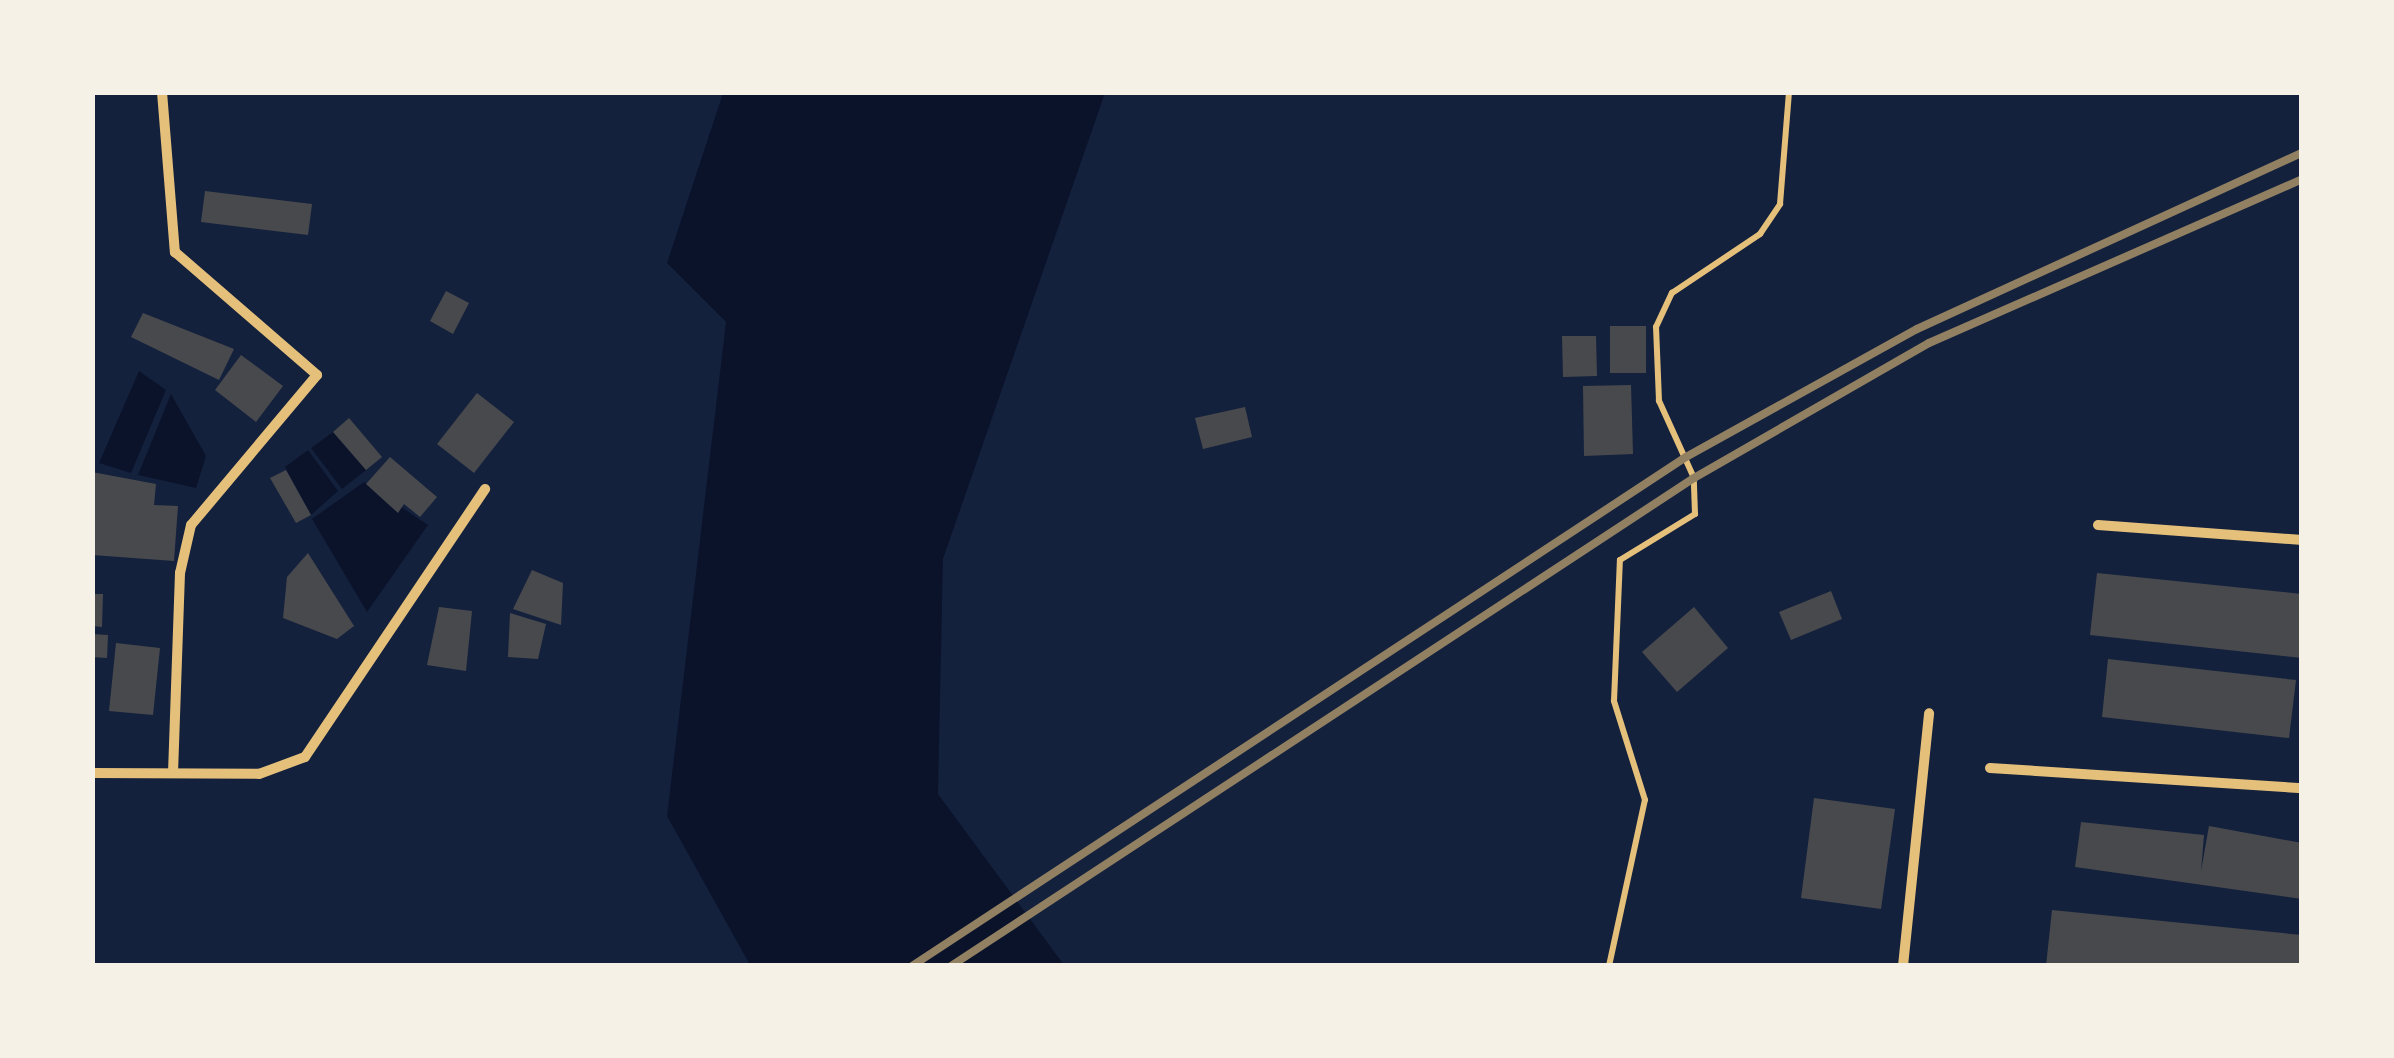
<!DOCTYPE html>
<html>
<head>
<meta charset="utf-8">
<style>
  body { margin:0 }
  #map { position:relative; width:2394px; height:1058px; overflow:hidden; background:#14213d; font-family:"Fira Sans",sans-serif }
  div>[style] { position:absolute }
  .water>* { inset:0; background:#0b132b }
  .building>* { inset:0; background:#48494c }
  .path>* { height:6px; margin:-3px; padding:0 3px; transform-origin:3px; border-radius:3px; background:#e5c07b }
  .minor>* { height:10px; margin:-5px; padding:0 5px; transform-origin:5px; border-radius:5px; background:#e5c07b }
  .rail>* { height:8px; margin:-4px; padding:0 4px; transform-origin:4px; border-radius:4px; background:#918062 }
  span { translate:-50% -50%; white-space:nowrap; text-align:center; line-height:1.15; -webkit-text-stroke:10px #f6f1e7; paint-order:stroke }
  .frame { position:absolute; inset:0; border:95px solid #f6f1e7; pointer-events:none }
</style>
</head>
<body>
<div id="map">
  <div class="water">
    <div style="clip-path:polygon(723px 93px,1105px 93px,943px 559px,938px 794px,1064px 965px,750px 965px,667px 816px,726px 322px,667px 263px)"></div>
    <div style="clip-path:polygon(139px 371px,166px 390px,131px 473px,99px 463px)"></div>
    <div style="clip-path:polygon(171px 394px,206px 456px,196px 488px,138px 475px)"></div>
    <div style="clip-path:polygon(333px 432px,366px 470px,342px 489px,311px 448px)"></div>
    <div style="clip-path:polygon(308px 450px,338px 491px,311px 515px,285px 467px)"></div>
    <div style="clip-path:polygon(364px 482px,428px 525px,367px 612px,312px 519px)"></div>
  </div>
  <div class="building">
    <div style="clip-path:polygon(205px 191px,312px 204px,308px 235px,201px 222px)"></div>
    <div style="clip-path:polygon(446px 291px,469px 303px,453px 334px,430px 321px)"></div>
    <div style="clip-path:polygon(143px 313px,234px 349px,219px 380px,131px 337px)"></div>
    <div style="clip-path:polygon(1610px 326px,1646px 326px,1646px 373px,1610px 373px)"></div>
    <div style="clip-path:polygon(1562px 336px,1596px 336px,1597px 376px,1563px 377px)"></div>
    <div style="clip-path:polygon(241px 355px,283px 386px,256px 422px,215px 390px)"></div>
    <div style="clip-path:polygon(1631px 385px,1633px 454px,1584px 456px,1583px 386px)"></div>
    <div style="clip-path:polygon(477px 393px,514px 422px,474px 473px,437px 444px)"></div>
    <div style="clip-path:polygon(1245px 407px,1252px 437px,1203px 449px,1195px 418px)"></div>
    <div style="clip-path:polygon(349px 418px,382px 457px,366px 470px,333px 432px)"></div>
    <div style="clip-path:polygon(390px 457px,437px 497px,420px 517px,404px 504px,398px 513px,366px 484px)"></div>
    <div style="clip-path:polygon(286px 470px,311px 515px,296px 523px,270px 478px)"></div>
    <div style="clip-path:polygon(92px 472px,156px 484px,154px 505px,178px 506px,174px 561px,92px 555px)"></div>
    <div style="clip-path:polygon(308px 553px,354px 626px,337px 639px,283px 618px,287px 577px)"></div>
    <div style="clip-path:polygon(532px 570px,563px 583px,561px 625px,513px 609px)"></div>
    <div style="clip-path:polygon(2097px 573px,2302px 594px,2302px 658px,2090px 635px)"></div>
    <div style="clip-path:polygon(1831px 591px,1842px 619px,1791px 640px,1779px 612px)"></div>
    <div style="clip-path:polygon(92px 594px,103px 594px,102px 627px,92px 626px)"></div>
    <div style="clip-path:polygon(439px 607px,472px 611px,466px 671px,427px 665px)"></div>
    <div style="clip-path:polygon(1694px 607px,1728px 648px,1677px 692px,1642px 652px)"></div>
    <div style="clip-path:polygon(510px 613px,546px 624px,538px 659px,508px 657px)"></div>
    <div style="clip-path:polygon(92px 634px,108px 635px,107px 658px,92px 657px)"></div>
    <div style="clip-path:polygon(116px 643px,160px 648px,153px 715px,109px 711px)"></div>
    <div style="clip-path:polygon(2108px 659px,2296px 680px,2289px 738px,2102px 717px)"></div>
    <div style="clip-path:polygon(1814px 798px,1895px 809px,1881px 909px,1801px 898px)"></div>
    <div style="clip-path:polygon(2081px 822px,2204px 835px,2201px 871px,2209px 826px,2302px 843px,2302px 899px,2075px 867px)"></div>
    <div style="clip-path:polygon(2052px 910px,2302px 935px,2302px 966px,2046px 966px)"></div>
  </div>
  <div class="path">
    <div style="left:1609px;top:966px;width:170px;rotate:-77.8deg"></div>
    <div style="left:1645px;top:800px;width:104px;rotate:-107.4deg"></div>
    <div style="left:1614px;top:701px;width:141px;rotate:-87.6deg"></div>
    <div style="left:1620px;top:560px;width:88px;rotate:-31.5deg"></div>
    <div style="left:1695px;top:514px;width:36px;rotate:-92deg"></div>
    <div style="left:1694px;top:478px;width:85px;rotate:-114.4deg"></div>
    <div style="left:1659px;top:401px;width:74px;rotate:-92.3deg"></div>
    <div style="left:1656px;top:327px;width:38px;rotate:-65deg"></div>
    <div style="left:1672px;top:293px;width:106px;rotate:-33.8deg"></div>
    <div style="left:1760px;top:234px;width:36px;rotate:-56deg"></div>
    <div style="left:1780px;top:204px;width:112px;rotate:-85.4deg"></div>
  </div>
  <div class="minor">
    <div style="left:162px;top:92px;width:161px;rotate:85.4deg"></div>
    <div style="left:175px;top:252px;width:188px;rotate:40.9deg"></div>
    <div style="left:317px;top:375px;width:196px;rotate:130deg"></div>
    <div style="left:191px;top:525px;width:49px;rotate:102.9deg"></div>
    <div style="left:180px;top:573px;width:196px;rotate:92deg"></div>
    <div style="left:2098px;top:525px;width:205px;rotate:4.2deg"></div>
    <div style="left:1990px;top:768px;width:313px;rotate:3.7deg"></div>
    <div style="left:92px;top:773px;width:167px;rotate:0.3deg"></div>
    <div style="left:259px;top:774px;width:49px;rotate:-20.3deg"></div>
    <div style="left:305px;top:757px;width:323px;rotate:-56.1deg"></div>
    <div style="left:1903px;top:966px;width:254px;rotate:-84.1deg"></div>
  </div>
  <div class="rail">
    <div style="left:912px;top:966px;width:926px;rotate:-33.33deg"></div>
    <div style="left:1686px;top:457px;width:264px;rotate:-29deg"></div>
    <div style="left:1917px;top:329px;width:423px;rotate:-24.6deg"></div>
    <div style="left:951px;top:966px;width:889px;rotate:-33.3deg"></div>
    <div style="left:1694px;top:478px;width:271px;rotate:-29.9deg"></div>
    <div style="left:1929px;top:343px;width:407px;rotate:-23.7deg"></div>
  </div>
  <div class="frame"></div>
</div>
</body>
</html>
